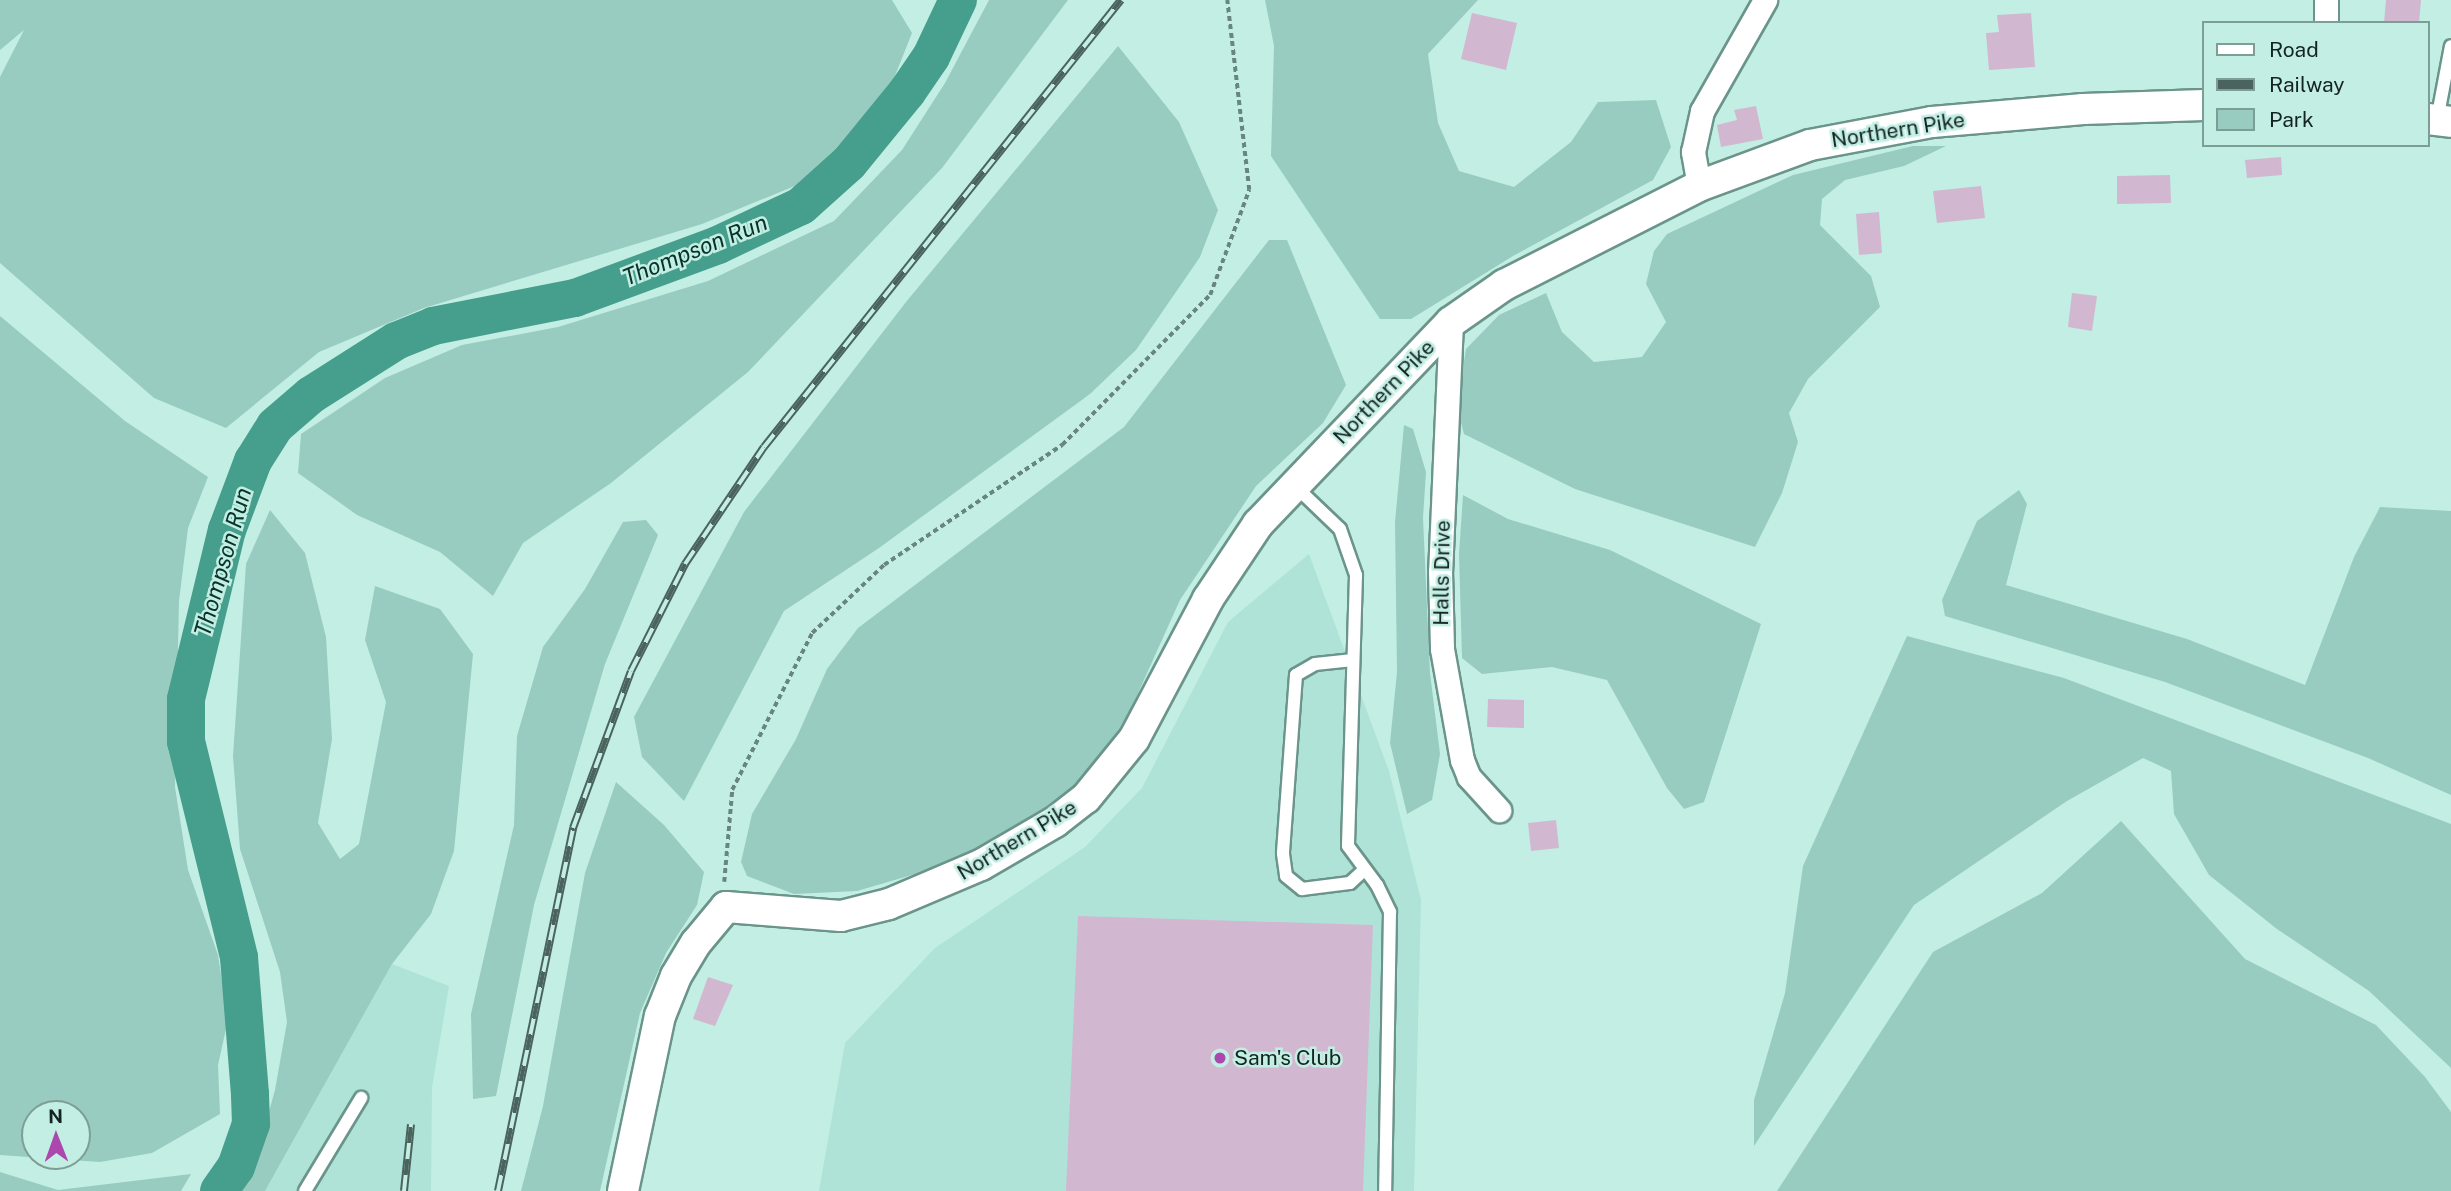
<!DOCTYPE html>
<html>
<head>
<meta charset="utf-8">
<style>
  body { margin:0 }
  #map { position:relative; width:2451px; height:1191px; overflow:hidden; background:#c3eee3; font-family:"Public Sans",sans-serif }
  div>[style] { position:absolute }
  .built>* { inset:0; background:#afe3d7 }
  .green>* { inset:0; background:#98ccc0 }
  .river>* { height:38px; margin:-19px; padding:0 19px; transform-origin:19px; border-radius:19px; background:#469e8d }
  .building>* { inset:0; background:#d2b7d1 }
  .path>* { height:3.5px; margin-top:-1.75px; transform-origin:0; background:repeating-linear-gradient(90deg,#68857e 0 5px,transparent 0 8.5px) }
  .roads { filter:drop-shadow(2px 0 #6b948a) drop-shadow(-2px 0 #6b948a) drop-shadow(0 2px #6b948a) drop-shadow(0 -2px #6b948a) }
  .service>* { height:12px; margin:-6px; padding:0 6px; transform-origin:6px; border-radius:6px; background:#fff }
  .minor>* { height:23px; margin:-11.5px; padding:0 11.5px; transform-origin:11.5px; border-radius:11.5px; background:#fff }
  .tertiary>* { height:30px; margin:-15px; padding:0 15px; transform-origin:15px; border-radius:15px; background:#fff }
  .rail>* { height:8px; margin-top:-4px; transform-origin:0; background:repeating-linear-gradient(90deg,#c3eee3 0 16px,#4a635d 0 32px); box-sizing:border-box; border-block:2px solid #4a635d }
  .dots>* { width:19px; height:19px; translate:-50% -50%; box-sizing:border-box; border:4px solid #c3eee3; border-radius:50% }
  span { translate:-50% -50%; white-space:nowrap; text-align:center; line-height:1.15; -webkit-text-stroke:5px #c3eee3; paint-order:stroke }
  .street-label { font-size:21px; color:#142521 }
  .poi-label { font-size:21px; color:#142521 }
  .left { translate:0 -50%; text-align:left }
  .water-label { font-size:23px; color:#08332b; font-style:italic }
  .legend { position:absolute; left:2202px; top:21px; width:228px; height:126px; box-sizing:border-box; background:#c3eee3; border:2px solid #7d9e95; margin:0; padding:9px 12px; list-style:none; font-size:21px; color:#142521 }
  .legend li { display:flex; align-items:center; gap:14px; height:35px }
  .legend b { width:35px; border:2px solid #7d9e95 }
  .north { position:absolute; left:21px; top:1100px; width:70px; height:70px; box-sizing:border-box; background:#c3eee3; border:2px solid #7d9e95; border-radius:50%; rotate:359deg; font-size:19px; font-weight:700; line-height:28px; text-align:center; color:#142521 }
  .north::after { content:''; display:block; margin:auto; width:24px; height:32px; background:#ac48ad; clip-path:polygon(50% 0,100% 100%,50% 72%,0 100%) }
</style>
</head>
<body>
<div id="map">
  <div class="built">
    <div style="clip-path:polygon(1309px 554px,1389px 771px,1421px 900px,1414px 1191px,819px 1191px,845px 1043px,935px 948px,1085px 847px,1142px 788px,1228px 622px)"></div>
    <div style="clip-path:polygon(392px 964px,449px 986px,432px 1087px,431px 1191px,265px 1191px)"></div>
  </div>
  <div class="green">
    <div style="clip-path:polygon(0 0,892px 0,912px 33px,885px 101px,807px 181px,702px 224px,424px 308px,319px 352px,226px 428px,154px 398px,0 263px,0 77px,24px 30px,0 50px)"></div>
    <div style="clip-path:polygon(989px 0,1068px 0,942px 168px,748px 372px,611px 483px,523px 543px,493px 596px,440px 552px,357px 515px,298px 473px,301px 434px,385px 378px,462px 345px,558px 327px,708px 281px,834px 221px,902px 150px,945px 83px)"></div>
    <div style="clip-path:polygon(1265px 0,1478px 0,1428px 54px,1438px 123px,1459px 171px,1514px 187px,1571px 142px,1598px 102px,1656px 100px,1671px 147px,1653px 180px,1513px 256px,1411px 319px,1380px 319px,1271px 156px,1274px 46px)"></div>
    <div style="clip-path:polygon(1118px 46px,1179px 122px,1218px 210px,1200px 257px,1136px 350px,1090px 394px,879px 548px,784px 611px,684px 801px,642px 757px,634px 717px,744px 512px,906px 302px)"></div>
    <div style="clip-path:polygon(1913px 146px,1946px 146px,1904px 166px,1845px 180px,1822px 199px,1820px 225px,1871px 276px,1880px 307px,1808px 379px,1789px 413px,1798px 442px,1782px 493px,1755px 547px,1575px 489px,1464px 434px,1457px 407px,1466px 349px,1499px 315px,1546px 293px,1562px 332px,1594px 362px,1642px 357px,1666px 322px,1646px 284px,1654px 251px,1667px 234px,1793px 175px)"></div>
    <div style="clip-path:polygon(1269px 240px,1287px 240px,1346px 385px,1323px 423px,1256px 486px,1180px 600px,1129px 713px,1094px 770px,1017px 829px,929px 870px,857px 891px,794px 894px,747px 876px,741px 862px,752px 814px,796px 739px,827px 669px,858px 628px,1124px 427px)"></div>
    <div style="clip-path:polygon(evenodd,0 316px,125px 421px,208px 477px,188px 528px,179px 601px,175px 787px,188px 870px,218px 955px,228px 1020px,218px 1065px,220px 1114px,152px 1153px,100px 1162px,0 1155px,0 316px,35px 1114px,77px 1114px,77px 1156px,35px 1156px,35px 1114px)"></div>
    <div style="clip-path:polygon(1404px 425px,1413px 429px,1426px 472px,1423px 518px,1430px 673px,1440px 754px,1432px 800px,1407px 814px,1390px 743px,1397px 672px,1395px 522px)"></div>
    <div style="clip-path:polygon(2019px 490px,2027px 504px,2006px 585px,2187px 639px,2305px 685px,2354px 557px,2380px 507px,2451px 511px,2451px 795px,2368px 758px,2165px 682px,1945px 616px,1942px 600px,1977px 521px)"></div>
    <div style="clip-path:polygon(1463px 495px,1508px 519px,1610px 550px,1761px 624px,1704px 802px,1684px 809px,1667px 788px,1607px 680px,1552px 667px,1482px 674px,1462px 658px,1459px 554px)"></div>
    <div style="clip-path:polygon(270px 510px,305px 553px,326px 637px,332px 739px,318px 823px,340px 859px,359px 844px,386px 702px,365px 640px,375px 586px,440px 609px,473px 654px,454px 851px,431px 914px,392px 964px,265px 1191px,237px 1191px,257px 1154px,275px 1090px,287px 1022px,280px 972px,240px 849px,233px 756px,246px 564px)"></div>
    <div style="clip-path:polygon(646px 520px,658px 535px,605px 664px,534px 905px,496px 1096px,473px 1099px,471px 1014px,514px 825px,517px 736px,543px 647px,585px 589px,623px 522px)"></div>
    <div style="clip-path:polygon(1907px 636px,2064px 678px,2451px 824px,2451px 1068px,2369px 991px,2277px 929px,2209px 875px,2174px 814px,2171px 771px,2143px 758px,2067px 801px,1914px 905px,1754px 1146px,1754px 1100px,1785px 993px,1803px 866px)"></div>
    <div style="clip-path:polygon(616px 782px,664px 825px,704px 872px,697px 905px,666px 953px,640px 1013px,600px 1191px,521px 1191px,543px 1106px,585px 873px)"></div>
    <div style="clip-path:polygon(2121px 821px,2245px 959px,2376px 1025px,2425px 1077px,2451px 1112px,2451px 1191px,1777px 1191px,1933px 952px,2042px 893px)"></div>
    <div style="clip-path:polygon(0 1172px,58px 1190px,191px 1174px,181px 1191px,0 1191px)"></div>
  </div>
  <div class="river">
    <div style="left:219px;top:1191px;width:29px;rotate:-55deg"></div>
    <div style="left:236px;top:1167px;width:46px;rotate:-70.8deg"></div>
    <div style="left:251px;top:1124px;width:30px;rotate:-92deg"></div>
    <div style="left:250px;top:1094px;width:137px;rotate:-94.6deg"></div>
    <div style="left:239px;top:957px;width:221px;rotate:-103.8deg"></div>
    <div style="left:186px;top:742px;width:43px;rotate:-90deg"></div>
    <div style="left:186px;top:699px;width:174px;rotate:-76.4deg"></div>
    <div style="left:227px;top:530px;width:74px;rotate:-69.4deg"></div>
    <div style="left:253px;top:461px;width:41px;rotate:-57.8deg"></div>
    <div style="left:275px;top:426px;width:48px;rotate:-40.7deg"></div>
    <div style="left:311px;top:395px;width:101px;rotate:-32.4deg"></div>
    <div style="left:396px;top:341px;width:40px;rotate:-22deg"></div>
    <div style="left:433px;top:326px;width:145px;rotate:-11.2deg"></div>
    <div style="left:575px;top:298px;width:153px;rotate:-20.3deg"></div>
    <div style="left:718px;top:245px;width:92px;rotate:-25.2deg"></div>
    <div style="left:801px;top:206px;width:64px;rotate:-41.9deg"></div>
    <div style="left:849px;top:163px;width:92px;rotate:-50.8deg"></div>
    <div style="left:907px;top:92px;width:42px;rotate:-55.6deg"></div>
    <div style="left:931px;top:57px;width:63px;rotate:-64.7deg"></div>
  </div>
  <div class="building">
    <div style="clip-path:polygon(2386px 0,2421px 0,2419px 23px,2384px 23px)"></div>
    <div style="clip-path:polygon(1472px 13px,1517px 23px,1506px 70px,1461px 59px)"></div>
    <div style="clip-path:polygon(2031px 13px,2035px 67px,1989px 70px,1986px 33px,1999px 32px,1997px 15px)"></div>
    <div style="clip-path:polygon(1756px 106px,1763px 139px,1721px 147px,1717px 125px,1737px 120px,1734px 110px)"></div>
    <div style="clip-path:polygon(2281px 157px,2282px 175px,2247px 178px,2245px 160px)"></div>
    <div style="clip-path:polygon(2170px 175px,2171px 203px,2117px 204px,2117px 176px)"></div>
    <div style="clip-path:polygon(1981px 186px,1985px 218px,1937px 223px,1933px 191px)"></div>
    <div style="clip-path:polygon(1879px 212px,1882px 253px,1859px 255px,1856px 214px)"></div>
    <div style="clip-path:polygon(2072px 293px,2097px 296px,2092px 331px,2068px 327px)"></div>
    <div style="clip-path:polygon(1488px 699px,1524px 700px,1524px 728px,1487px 727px)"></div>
    <div style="clip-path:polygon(1556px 820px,1559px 848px,1531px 851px,1528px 823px)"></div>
    <div style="clip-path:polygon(1078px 916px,1373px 925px,1363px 1191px,1066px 1191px)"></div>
    <div style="clip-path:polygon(708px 977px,733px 985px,715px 1026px,693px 1019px)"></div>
  </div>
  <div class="path">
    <div style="left:724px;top:882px;width:92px;rotate:-85deg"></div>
    <div style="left:732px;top:790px;width:176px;rotate:-63deg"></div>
    <div style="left:812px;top:633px;width:99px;rotate:-43.4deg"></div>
    <div style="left:884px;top:565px;width:215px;rotate:-34deg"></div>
    <div style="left:1062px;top:445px;width:211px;rotate:-45.4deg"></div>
    <div style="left:1210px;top:295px;width:112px;rotate:-69.6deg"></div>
    <div style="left:1249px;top:190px;width:191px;rotate:-96.6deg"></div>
  </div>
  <div class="roads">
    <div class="service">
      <div style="left:2437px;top:120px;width:75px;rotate:-79.3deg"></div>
      <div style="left:1295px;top:486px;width:62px;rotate:43.7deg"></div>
      <div style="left:1340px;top:529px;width:49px;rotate:70.8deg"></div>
      <div style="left:1356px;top:575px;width:271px;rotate:91.7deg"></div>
      <div style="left:1348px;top:846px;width:49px;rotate:53.4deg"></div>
      <div style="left:1377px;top:885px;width:30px;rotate:64deg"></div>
      <div style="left:1390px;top:912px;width:279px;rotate:91deg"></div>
      <div style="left:1353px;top:660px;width:38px;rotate:174deg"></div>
      <div style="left:1315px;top:664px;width:22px;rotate:150deg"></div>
      <div style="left:1296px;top:675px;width:179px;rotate:94.2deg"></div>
      <div style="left:1283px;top:854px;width:22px;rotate:82deg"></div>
      <div style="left:1286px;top:876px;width:21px;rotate:39deg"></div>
      <div style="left:1302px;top:889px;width:48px;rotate:-7.1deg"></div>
      <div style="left:1350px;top:883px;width:19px;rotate:-43deg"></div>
      <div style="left:305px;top:1191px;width:109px;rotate:-58.9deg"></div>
    </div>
    <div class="minor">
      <div style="left:2326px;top:23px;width:23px;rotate:-90deg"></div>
      <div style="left:1699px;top:186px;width:35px;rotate:-100deg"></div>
      <div style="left:1693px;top:152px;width:42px;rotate:-77.6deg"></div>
      <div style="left:1702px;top:111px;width:128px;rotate:-60.4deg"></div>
      <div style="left:1451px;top:322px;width:249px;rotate:92.5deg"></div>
      <div style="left:1440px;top:571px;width:78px;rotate:88.5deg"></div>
      <div style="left:1442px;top:649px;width:113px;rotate:79.8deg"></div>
      <div style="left:1462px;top:760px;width:18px;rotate:68deg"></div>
      <div style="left:1469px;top:777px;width:45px;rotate:47.7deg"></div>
    </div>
    <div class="tertiary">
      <div style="left:2428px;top:119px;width:23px;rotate:7deg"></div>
      <div style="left:623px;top:1191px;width:179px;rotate:-78.1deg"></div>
      <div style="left:660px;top:1016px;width:43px;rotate:-68.2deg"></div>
      <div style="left:676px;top:976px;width:39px;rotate:-59deg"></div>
      <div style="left:696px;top:943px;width:47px;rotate:-50.2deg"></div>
      <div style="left:726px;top:907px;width:115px;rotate:4.5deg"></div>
      <div style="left:841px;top:916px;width:49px;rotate:-14deg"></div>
      <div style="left:889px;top:904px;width:100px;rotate:-23deg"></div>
      <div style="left:981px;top:865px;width:86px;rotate:-30.2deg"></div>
      <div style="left:1055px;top:822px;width:39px;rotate:-38deg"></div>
      <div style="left:1086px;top:798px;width:76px;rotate:-50.9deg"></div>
      <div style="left:1134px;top:739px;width:158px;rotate:-62.1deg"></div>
      <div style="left:1208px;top:599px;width:90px;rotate:-56.3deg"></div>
      <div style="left:1258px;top:524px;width:279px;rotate:-46.3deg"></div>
      <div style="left:1451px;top:322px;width:65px;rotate:-34.9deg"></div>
      <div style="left:1504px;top:285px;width:219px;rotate:-26.9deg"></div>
      <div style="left:1699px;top:186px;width:118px;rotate:-20.3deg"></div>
      <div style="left:1810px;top:145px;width:124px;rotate:-10.7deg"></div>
      <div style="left:1932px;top:122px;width:152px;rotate:-4.9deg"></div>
      <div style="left:2083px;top:109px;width:121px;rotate:-1.9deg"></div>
    </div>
  </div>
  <div class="rail">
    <div style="left:404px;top:1191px;width:67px;rotate:-84deg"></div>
    <div style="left:498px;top:1191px;width:371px;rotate:-78.3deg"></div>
    <div style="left:573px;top:828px;width:167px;rotate:-69.7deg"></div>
    <div style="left:631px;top:671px;width:120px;rotate:-63.2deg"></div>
    <div style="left:685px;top:564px;width:141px;rotate:-56deg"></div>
    <div style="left:764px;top:447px;width:572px;rotate:-51.39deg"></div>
  </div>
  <div class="dots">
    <div style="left:1220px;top:1058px;background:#ac48ad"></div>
  </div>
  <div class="street-label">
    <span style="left:1898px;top:130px;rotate:-9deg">Northern Pike</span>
    <span style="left:1384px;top:392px;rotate:-46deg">Northern Pike</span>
    <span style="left:1442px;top:573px;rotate:-89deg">Halls Drive</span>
    <span style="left:1017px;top:840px;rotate:-31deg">Northern Pike</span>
  </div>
  <div class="poi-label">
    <span class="left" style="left:1234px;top:1058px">Sam's Club</span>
  </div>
  <div class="water-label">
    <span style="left:695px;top:250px;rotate:-22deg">Thompson Run</span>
    <span style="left:223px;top:562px;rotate:-74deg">Thompson Run</span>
  </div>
  <ul class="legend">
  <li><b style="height:9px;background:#fff"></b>Road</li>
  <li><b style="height:9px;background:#4a635d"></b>Railway</li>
  <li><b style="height:19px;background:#98ccc0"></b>Park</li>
  </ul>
  <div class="north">N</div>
</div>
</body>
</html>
